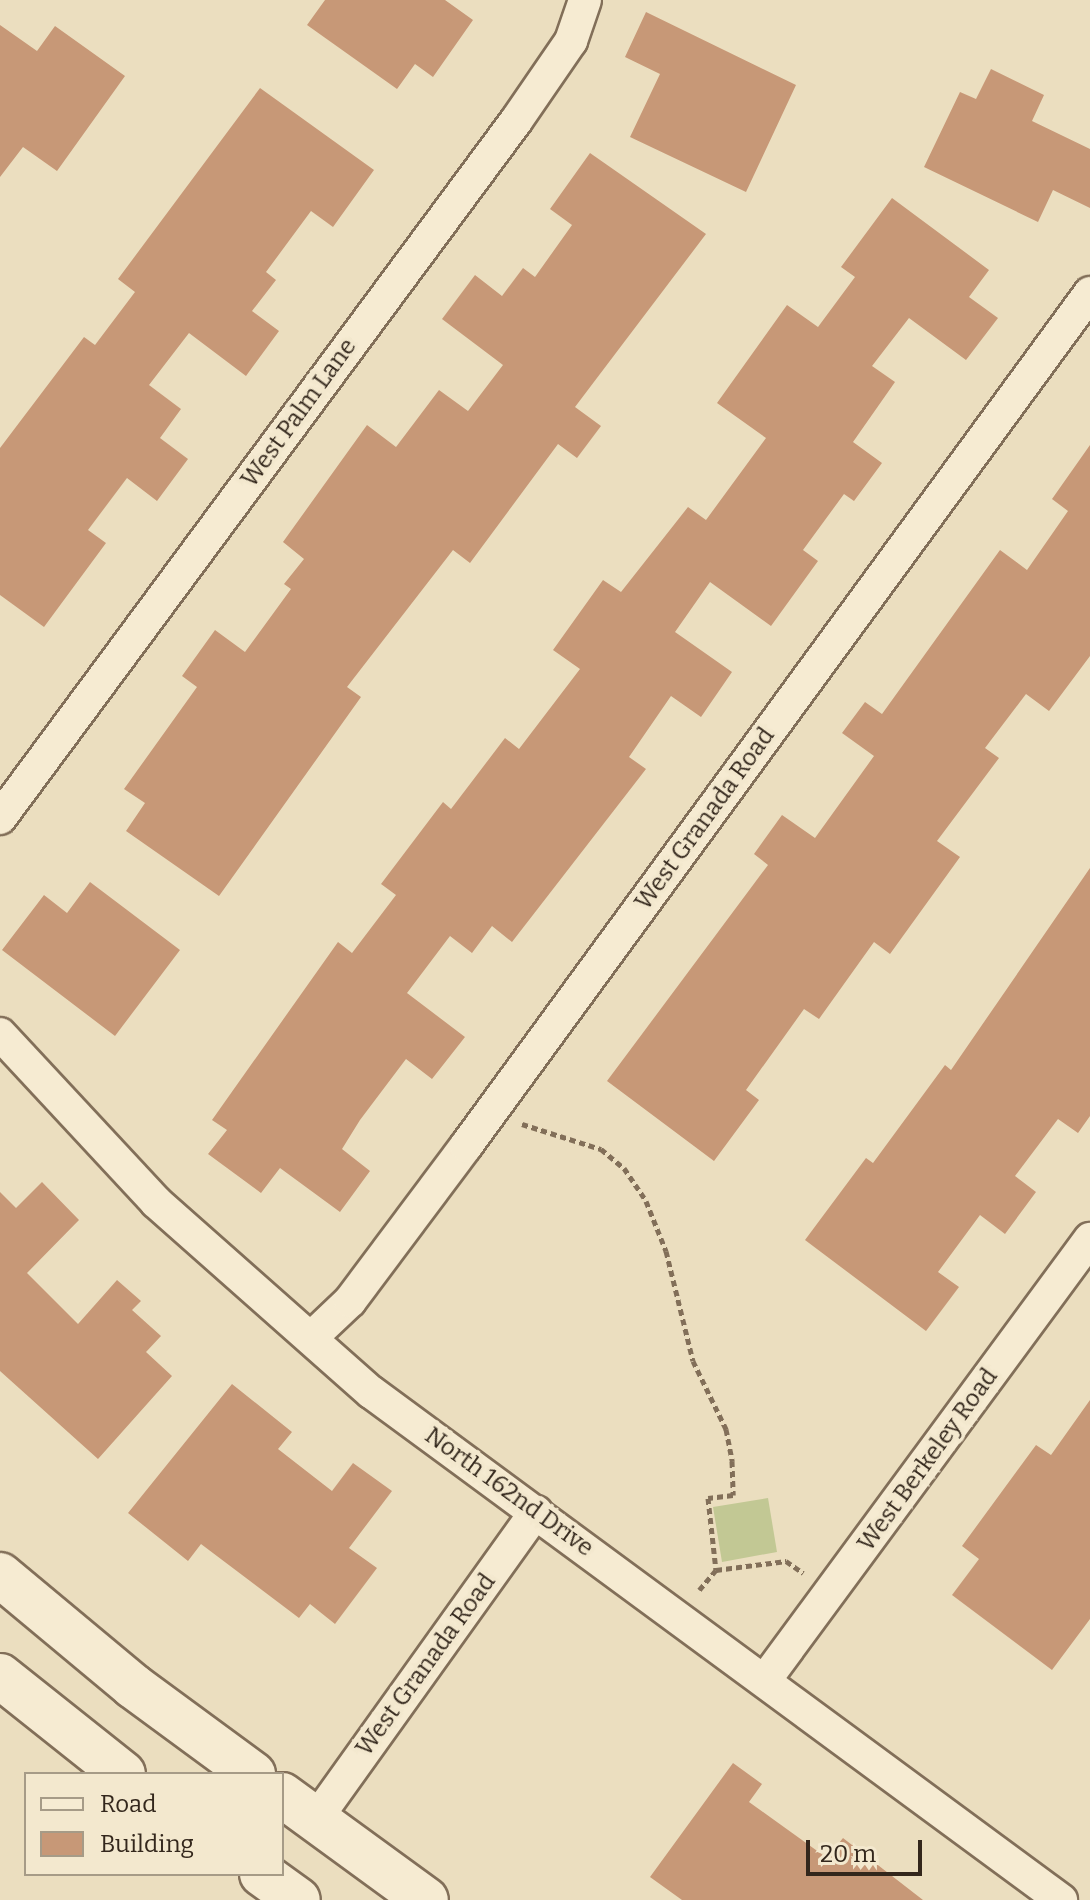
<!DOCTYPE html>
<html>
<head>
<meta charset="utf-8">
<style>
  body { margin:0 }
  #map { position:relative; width:1090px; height:1900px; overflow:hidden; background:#ebdebf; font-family:Bitter,serif }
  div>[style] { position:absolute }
  .green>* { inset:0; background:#c2c894 }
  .building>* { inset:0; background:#c79877 }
  .path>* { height:5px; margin-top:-2.5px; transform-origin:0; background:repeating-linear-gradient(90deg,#826f59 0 6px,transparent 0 10px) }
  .roads { filter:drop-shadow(2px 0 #826f59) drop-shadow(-2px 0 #826f59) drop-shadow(0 2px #826f59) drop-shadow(0 -2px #826f59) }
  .street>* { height:32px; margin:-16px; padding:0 16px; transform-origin:16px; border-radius:16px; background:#f6ebd2 }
  .secondary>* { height:44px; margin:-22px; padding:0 22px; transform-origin:22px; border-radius:22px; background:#f6ebd2 }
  span { translate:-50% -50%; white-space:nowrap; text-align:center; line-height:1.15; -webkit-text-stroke:7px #f3e8ce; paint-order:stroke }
  .street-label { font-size:24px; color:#33271c }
  .legend { position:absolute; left:24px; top:1772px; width:260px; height:104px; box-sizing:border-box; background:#f3e8ce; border:2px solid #a69b87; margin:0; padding:10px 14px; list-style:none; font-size:24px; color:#33271c }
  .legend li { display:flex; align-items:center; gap:16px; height:40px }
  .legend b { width:40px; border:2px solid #a69b87 }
  .scale { position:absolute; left:806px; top:1840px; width:116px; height:36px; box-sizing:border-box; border:4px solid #33271c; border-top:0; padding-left:10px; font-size:24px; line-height:28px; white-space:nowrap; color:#33271c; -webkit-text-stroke:6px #f3e8ce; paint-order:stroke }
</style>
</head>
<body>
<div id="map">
  <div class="green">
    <div style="clip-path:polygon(768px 1498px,777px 1552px,722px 1562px,713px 1507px)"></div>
  </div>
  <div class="building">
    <div style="clip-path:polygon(325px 0,445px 0,473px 20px,433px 77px,415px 64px,397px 89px,307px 25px)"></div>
    <div style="clip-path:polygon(646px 12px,796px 85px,746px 192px,630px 137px,660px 74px,625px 57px)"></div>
    <div style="clip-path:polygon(0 25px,37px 51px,55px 26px,125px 76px,57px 171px,23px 147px,0 177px)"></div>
    <div style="clip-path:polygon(991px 69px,1044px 95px,1032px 121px,1090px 149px,1090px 208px,1053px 190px,1038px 222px,924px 167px,960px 92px,976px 99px)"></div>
    <div style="clip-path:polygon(260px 88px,374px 170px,333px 227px,311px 211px,266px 272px,276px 280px,252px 311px,279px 331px,246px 376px,189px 333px,149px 385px,181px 409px,160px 438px,188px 459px,157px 501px,127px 478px,88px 530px,106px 543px,44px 627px,0 595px,0 448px,84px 337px,95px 345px,135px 292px,118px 279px)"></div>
    <div style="clip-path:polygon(590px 153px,706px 234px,575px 407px,601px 426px,577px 458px,558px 444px,470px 563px,453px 550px,347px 687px,361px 697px,219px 896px,126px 831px,145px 803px,124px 789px,197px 687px,182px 676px,215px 630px,245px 652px,291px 589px,284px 584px,304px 559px,283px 542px,367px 425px,396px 447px,439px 390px,468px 411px,503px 365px,442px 319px,475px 275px,502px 296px,523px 268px,535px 277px,572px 225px,550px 209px)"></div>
    <div style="clip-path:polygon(892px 198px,989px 270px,969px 297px,998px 318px,966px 360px,909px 318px,872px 366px,895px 382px,853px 442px,882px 463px,854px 501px,844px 494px,803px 550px,818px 561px,771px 626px,710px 582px,675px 632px,732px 672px,701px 717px,671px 696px,629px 757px,646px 769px,512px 942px,492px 926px,472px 953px,450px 936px,407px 993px,465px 1037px,432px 1079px,406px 1059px,360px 1120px,342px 1149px,370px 1171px,340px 1212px,280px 1168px,261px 1193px,208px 1154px,227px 1130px,212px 1120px,338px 942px,352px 953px,396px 895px,381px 884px,443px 802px,451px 809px,505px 738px,519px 749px,580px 669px,553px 650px,603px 580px,621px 592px,688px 507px,706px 520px,766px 438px,717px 403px,787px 305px,818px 327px,855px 277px,841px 267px)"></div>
    <div style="clip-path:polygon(1090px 445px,1090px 656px,1049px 711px,1026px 694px,985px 748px,999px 758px,937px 841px,960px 857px,890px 954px,874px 942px,819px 1019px,804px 1009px,746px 1090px,759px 1100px,714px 1161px,607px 1081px,768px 865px,754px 854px,782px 815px,815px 838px,874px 756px,842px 733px,865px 702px,882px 714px,1000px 550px,1027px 570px,1068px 511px,1052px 499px)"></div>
    <div style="clip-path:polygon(1090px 868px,1090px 1116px,1078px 1133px,1058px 1119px,1015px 1176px,1036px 1192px,1005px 1234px,980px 1215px,938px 1272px,959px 1287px,926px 1331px,805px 1240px,866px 1158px,873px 1163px,945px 1065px,951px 1070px)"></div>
    <div style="clip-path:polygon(90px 882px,180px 950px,115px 1036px,2px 950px,44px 895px,67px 913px)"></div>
    <div style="clip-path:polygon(42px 1182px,79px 1220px,27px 1273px,78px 1324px,117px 1280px,141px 1301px,132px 1310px,161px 1336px,146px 1352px,172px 1376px,98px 1459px,0 1371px,0 1192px,16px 1208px)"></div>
    <div style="clip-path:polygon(232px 1384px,292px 1432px,278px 1449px,332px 1491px,353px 1463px,392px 1491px,349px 1548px,377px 1568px,335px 1624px,310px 1604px,299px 1618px,201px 1544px,188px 1561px,128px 1513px)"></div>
    <div style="clip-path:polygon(1090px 1400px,1090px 1619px,1052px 1670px,952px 1595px,979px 1559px,962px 1546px,1036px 1445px,1051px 1455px)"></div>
    <div style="clip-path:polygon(733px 1763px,762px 1784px,749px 1802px,827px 1858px,843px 1838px,923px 1900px,682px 1900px,650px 1877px)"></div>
  </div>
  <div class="path">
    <div style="left:522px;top:1124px;width:83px;rotate:17.6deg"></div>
    <div style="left:601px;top:1149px;width:30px;rotate:40deg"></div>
    <div style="left:624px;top:1168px;width:40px;rotate:56deg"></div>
    <div style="left:646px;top:1201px;width:54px;rotate:68.2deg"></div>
    <div style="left:666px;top:1251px;width:113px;rotate:76.2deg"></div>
    <div style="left:693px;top:1361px;width:76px;rotate:64.1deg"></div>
    <div style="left:726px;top:1429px;width:33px;rotate:79deg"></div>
    <div style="left:732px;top:1461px;width:34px;rotate:88deg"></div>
    <div style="left:733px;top:1495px;width:25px;rotate:173deg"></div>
    <div style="left:708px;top:1498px;width:72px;rotate:83.7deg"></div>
    <div style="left:716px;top:1570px;width:26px;rotate:130deg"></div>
    <div style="left:716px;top:1570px;width:71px;rotate:-7.3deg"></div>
    <div style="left:786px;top:1561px;width:21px;rotate:35deg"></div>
  </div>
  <div class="roads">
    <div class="street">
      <div style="left:0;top:818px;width:867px;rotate:-53.49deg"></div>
      <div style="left:516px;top:121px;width:97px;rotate:-55.5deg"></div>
      <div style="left:571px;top:41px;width:43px;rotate:-71.1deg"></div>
      <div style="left:0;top:1034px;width:229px;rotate:47.1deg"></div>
      <div style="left:156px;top:1202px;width:287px;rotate:41.5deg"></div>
      <div style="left:371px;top:1392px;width:857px;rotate:36.36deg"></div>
      <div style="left:311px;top:1338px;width:54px;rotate:-43.5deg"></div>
      <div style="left:350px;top:1301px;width:194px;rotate:-53.2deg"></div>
      <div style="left:466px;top:1146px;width:1057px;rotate:-53.81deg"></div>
      <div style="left:765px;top:1680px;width:548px;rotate:-53.61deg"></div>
      <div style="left:316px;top:1819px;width:378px;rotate:-54.4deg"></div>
    </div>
    <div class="secondary">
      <div style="left:0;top:1575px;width:173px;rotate:39.8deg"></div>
      <div style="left:133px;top:1686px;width:149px;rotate:36.3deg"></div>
      <div style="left:0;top:1676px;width:157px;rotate:38.5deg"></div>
      <div style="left:282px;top:1795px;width:178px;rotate:36.1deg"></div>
      <div style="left:262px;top:1874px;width:44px;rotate:35.8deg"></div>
    </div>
  </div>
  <div class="street-label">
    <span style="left:299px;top:413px;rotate:-54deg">West Palm Lane</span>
    <span style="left:705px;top:819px;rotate:-54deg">West Granada Road</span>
    <span style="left:928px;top:1460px;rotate:-54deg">West Berkeley Road</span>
    <span style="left:509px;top:1492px;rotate:36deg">North 162nd Drive</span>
    <span style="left:426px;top:1665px;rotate:-54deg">West Granada Road</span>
  </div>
  <ul class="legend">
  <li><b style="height:10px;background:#f6ebd2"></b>Road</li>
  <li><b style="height:22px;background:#c79877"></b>Building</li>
  </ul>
  <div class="scale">20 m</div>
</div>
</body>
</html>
